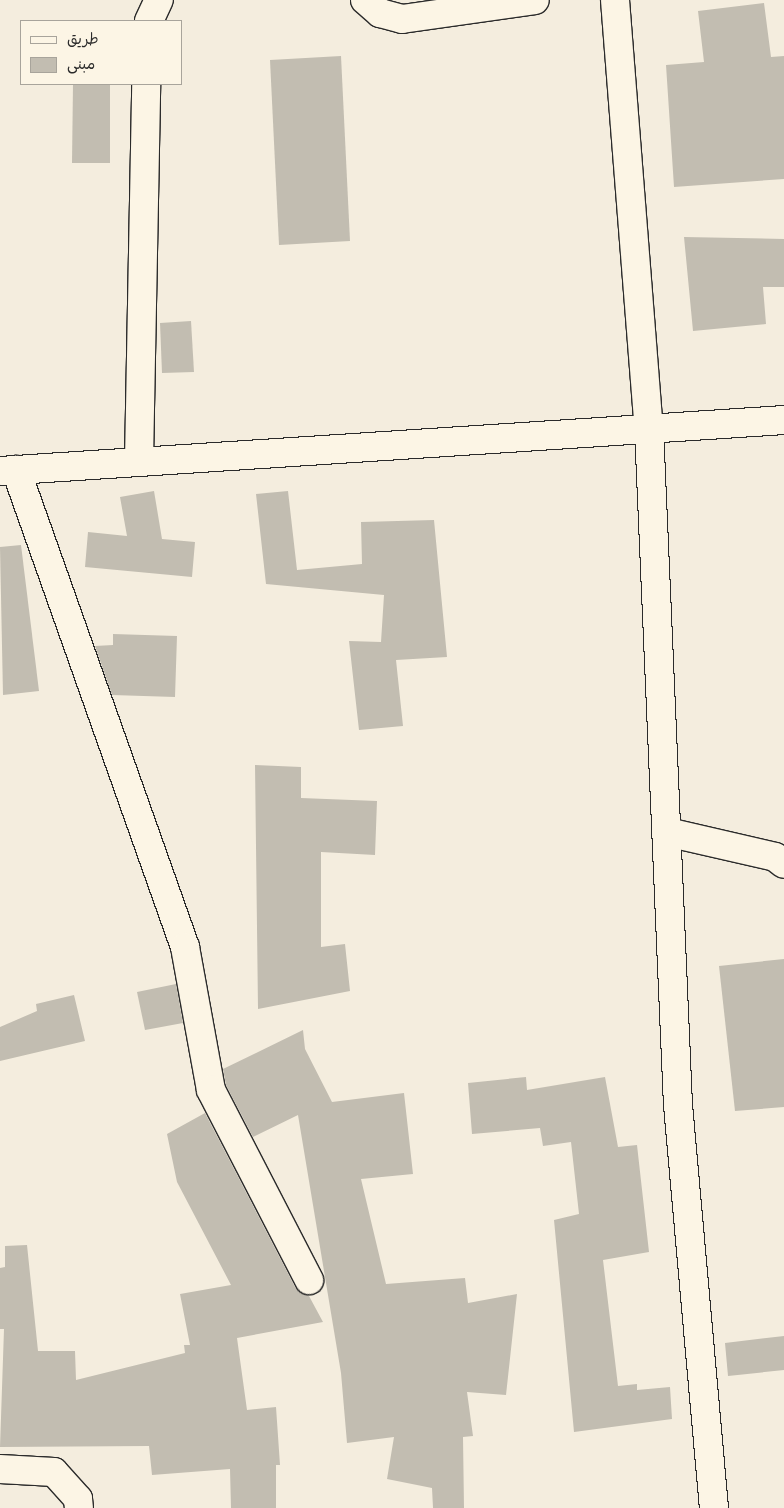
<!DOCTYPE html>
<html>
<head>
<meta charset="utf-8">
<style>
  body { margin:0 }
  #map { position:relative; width:784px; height:1508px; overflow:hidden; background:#f4edde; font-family:Delius,"Playpen Sans Arabic",sans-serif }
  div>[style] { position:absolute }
  .building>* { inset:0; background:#c2bdb1 }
  .roads { filter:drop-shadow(1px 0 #2b2b2b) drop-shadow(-1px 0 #2b2b2b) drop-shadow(0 1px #2b2b2b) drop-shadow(0 -1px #2b2b2b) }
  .street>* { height:28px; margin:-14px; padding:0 14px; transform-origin:14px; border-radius:14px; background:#fcf5e5 }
  .primary>* { height:28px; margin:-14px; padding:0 14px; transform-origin:14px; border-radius:14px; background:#fcf5e5 }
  span { translate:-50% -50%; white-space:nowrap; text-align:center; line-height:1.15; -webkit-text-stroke:4px #fcf5e5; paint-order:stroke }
  .legend { position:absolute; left:20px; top:20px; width:162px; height:65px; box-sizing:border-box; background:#fcf5e5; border:1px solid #a8a49b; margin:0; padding:6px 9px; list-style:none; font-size:15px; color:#2b2b2b }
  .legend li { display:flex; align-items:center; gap:10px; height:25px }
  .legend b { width:25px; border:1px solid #a8a49b }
</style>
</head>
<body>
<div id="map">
  <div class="building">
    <div style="clip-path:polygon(764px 3px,771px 57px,784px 56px,784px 179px,674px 187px,666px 65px,704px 62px,698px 11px)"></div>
    <div style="clip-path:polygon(341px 56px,350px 241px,279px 245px,270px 60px)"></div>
    <div style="clip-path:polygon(73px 84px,110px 84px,110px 163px,72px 163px)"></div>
    <div style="clip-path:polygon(684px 237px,784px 239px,784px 287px,763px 287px,766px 324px,693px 331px)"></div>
    <div style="clip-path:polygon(191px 321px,194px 372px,162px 373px,160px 323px)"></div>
    <div style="clip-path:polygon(154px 491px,162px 539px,195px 542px,192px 577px,85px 567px,88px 532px,127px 536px,120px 497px)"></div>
    <div style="clip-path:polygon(288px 491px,297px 570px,362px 564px,361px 522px,434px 520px,447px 657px,396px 660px,403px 726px,359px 730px,349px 641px,381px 642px,384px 595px,266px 584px,256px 494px)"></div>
    <div style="clip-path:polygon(21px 545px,39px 691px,3px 695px,0 547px)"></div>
    <div style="clip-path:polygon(113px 634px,177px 636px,175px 697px,112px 695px,95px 646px,113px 645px)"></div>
    <div style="clip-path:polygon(255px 765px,301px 767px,301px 798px,377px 801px,375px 855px,321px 852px,321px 947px,345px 944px,350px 991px,258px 1009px)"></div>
    <div style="clip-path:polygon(784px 959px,784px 1107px,735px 1111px,719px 966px)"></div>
    <div style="clip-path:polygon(176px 984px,183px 1023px,145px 1030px,137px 992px)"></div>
    <div style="clip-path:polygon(74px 995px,85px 1041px,0 1061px,0 1027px,37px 1011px,36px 1004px)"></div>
    <div style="clip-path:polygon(303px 1030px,305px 1049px,332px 1102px,404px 1093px,413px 1174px,361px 1179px,386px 1284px,465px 1278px,468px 1303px,517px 1294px,506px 1395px,467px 1392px,473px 1436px,463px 1437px,464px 1508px,433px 1508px,432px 1488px,387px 1479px,394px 1437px,347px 1443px,341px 1373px,298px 1115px,253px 1137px,226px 1085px,223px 1069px)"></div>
    <div style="clip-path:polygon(526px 1077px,527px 1090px,605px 1077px,618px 1147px,637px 1145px,649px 1252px,603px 1260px,618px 1386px,637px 1384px,637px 1390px,670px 1387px,672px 1419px,574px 1432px,554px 1220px,579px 1214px,571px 1142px,543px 1146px,540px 1128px,472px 1134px,468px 1083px)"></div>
    <div style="clip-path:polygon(205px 1113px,295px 1287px,309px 1296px,323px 1322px,237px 1338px,247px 1410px,276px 1407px,280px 1465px,276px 1465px,276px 1508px,231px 1508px,230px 1469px,152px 1475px,149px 1446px,0 1447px,4px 1329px,0 1329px,0 1268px,5px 1267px,5px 1246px,27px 1245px,38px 1351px,75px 1351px,76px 1380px,185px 1353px,184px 1345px,190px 1345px,180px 1294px,231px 1285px,177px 1182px,167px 1134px)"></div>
    <div style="clip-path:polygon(784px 1336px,784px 1370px,728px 1376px,725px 1343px)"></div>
  </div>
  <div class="roads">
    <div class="street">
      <div style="left:365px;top:0;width:20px;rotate:41deg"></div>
      <div style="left:380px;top:13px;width:23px;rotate:15deg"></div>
      <div style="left:402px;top:19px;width:134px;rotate:-8.1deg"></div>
      <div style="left:615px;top:0;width:429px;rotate:85.5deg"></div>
      <div style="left:649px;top:428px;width:678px;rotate:87.55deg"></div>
      <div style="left:678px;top:1105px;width:405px;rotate:84.9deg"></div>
      <div style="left:149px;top:21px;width:23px;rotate:-65deg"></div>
      <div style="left:139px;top:461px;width:377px;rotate:-88.9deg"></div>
      <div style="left:16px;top:470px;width:506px;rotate:70.49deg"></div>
      <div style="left:185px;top:947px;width:145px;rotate:79.7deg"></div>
      <div style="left:211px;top:1090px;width:214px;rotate:62.7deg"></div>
      <div style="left:667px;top:832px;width:111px;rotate:13deg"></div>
      <div style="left:775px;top:857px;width:11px;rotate:38deg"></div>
      <div style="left:0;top:1469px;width:54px;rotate:3.2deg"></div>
      <div style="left:54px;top:1472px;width:36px;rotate:48deg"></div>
      <div style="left:78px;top:1499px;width:9px;rotate:84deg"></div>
    </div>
    <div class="primary">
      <div style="left:0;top:471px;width:786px;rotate:-3.72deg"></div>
    </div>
  </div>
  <ul class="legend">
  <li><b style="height:6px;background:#fcf5e5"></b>طريق</li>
  <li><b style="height:14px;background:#c2bdb1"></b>مبنى</li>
  </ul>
</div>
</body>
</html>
